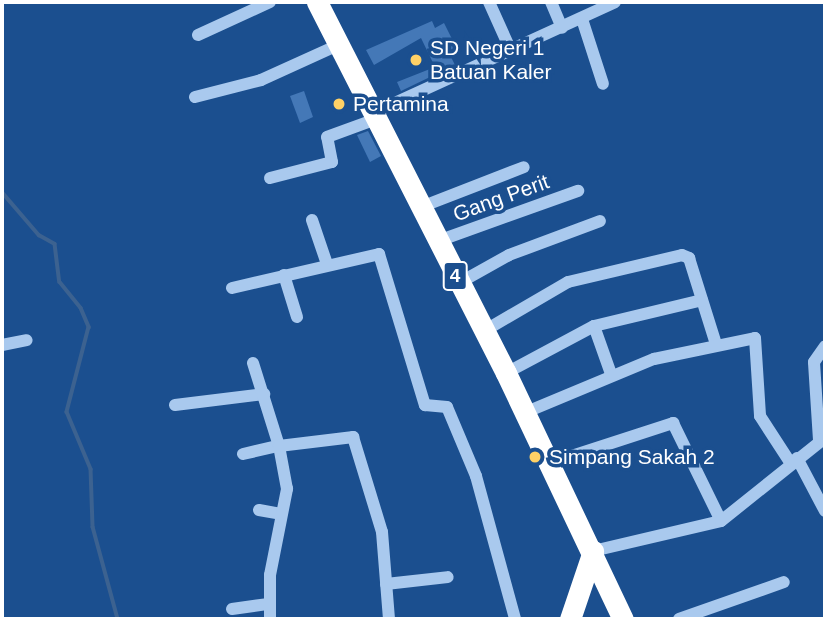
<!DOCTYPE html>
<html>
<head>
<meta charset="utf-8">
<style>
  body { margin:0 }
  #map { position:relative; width:827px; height:621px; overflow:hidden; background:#1b4f8f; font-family:Arial,sans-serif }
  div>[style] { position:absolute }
  .stream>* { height:3.5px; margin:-1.75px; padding:0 1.75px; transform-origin:1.75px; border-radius:1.75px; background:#3c6290 }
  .building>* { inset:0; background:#4478b7 }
  .minor>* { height:12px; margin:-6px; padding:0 6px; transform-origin:6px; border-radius:6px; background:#a9c9ee }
  .highway>* { height:21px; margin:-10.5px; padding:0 10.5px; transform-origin:10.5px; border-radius:10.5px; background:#fff }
  .dots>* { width:19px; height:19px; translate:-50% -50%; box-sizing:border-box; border:4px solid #1b4f8f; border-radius:50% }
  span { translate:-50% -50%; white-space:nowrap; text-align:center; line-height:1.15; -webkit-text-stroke:7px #1b4f8f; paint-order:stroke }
  .shield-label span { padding:2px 5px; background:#1b4f8f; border:2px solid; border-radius:5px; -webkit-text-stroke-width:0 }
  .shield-label { font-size:19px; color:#fff; font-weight:700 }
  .poi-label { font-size:21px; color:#fff }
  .left { translate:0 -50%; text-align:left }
  .street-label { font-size:21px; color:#fff }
  .frame { position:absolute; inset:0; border:4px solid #fff; pointer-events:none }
</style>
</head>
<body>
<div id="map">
  <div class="stream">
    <div style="left:2px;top:192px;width:57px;rotate:49.3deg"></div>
    <div style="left:39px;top:235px;width:18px;rotate:29deg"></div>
    <div style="left:55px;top:244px;width:38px;rotate:83deg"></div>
    <div style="left:60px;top:282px;width:33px;rotate:51deg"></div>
    <div style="left:81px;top:308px;width:21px;rotate:67deg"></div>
    <div style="left:89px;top:327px;width:88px;rotate:104.5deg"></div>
    <div style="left:67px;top:412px;width:62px;rotate:67.2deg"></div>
    <div style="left:91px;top:469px;width:58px;rotate:88deg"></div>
    <div style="left:93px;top:527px;width:95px;rotate:74.8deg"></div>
  </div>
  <div class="building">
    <div style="clip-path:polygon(432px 21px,435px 28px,444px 23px,456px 47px,448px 51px,455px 65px,401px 91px,397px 82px,435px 67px,421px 38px,374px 65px,366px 50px)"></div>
    <div style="clip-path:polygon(304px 91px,313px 117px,300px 123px,290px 96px)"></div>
    <div style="clip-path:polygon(368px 131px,381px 156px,370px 162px,357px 135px)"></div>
  </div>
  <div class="minor">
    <div style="left:489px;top:2px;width:54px;rotate:65.8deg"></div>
    <div style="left:551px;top:2px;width:28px;rotate:67deg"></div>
    <div style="left:582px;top:19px;width:68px;rotate:72.1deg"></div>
    <div style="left:198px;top:35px;width:79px;rotate:-24.6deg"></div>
    <div style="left:195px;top:97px;width:68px;rotate:-14.4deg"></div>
    <div style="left:261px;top:80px;width:85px;rotate:-24.4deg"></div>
    <div style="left:373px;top:113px;width:266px;rotate:-24.6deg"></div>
    <div style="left:270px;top:178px;width:64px;rotate:-14.5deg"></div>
    <div style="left:332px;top:162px;width:25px;rotate:-101deg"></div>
    <div style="left:327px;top:137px;width:52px;rotate:-20.2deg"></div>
    <div style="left:421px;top:207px;width:110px;rotate:-21.2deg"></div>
    <div style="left:312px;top:220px;width:46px;rotate:71.2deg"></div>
    <div style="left:438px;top:241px;width:149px;rotate:-19.7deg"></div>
    <div style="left:284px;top:275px;width:44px;rotate:72.8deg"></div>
    <div style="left:459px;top:283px;width:57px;rotate:-29.2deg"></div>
    <div style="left:509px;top:255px;width:97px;rotate:-20.5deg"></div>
    <div style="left:232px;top:288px;width:151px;rotate:-13deg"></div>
    <div style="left:379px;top:254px;width:158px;rotate:73.1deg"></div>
    <div style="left:425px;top:405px;width:22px;rotate:5deg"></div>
    <div style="left:447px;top:407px;width:75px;rotate:67.2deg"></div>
    <div style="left:476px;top:476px;width:148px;rotate:74.7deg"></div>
    <div style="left:594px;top:326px;width:51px;rotate:70.5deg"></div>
    <div style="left:484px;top:331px;width:97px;rotate:-30.3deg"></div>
    <div style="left:568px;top:282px;width:117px;rotate:-13.3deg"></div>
    <div style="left:682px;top:255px;width:8px;rotate:23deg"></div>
    <div style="left:689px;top:258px;width:90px;rotate:72.6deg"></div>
    <div style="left:2px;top:345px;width:25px;rotate:-11deg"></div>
    <div style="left:506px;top:373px;width:100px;rotate:-28.1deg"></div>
    <div style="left:594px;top:326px;width:111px;rotate:-13.5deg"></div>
    <div style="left:175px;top:405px;width:90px;rotate:-7deg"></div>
    <div style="left:524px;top:413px;width:141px;rotate:-22.6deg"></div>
    <div style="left:654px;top:359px;width:103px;rotate:-11.7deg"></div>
    <div style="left:755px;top:338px;width:78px;rotate:86.3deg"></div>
    <div style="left:760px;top:416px;width:57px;rotate:57.1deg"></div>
    <div style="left:819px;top:440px;width:78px;rotate:-93.7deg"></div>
    <div style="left:814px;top:362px;width:19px;rotate:-55deg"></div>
    <div style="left:243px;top:454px;width:37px;rotate:-13deg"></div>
    <div style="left:279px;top:446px;width:87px;rotate:-107.4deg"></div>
    <div style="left:797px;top:458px;width:60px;rotate:62.2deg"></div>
    <div style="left:547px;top:464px;width:133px;rotate:-18deg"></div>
    <div style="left:673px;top:423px;width:109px;rotate:63.9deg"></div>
    <div style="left:259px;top:510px;width:22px;rotate:10deg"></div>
    <div style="left:593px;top:551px;width:131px;rotate:-13.2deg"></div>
    <div style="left:721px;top:521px;width:133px;rotate:-38.6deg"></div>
    <div style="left:386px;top:584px;width:62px;rotate:-6.4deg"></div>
    <div style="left:232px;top:609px;width:37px;rotate:-8deg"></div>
    <div style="left:270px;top:619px;width:44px;rotate:-90deg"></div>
    <div style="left:270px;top:575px;width:88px;rotate:-78.8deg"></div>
    <div style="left:287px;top:489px;width:44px;rotate:-100.5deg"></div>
    <div style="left:279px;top:446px;width:75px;rotate:-6.9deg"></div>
    <div style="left:353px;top:437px;width:99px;rotate:73deg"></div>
    <div style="left:382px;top:532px;width:87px;rotate:85.4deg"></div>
    <div style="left:679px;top:619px;width:111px;rotate:-19.4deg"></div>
  </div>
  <div class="highway">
    <div style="left:317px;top:2px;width:416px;rotate:63deg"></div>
    <div style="left:506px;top:373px;width:272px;rotate:64.6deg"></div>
    <div style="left:570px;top:619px;width:72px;rotate:-71.3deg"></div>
  </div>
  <div class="dots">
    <div style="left:416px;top:60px;background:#ffd166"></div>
    <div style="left:339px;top:104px;background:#ffd166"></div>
    <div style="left:535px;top:457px;background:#ffd166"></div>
  </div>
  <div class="shield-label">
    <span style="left:455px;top:276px">4</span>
  </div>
  <div class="poi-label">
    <span class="left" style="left:430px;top:60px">SD Negeri 1<br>Batuan Kaler</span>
    <span class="left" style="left:353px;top:104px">Pertamina</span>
    <span class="left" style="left:549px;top:457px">Simpang Sakah 2</span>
  </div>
  <div class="street-label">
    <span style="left:501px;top:198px;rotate:-20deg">Gang Perit</span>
  </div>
  <div class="frame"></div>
</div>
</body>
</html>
